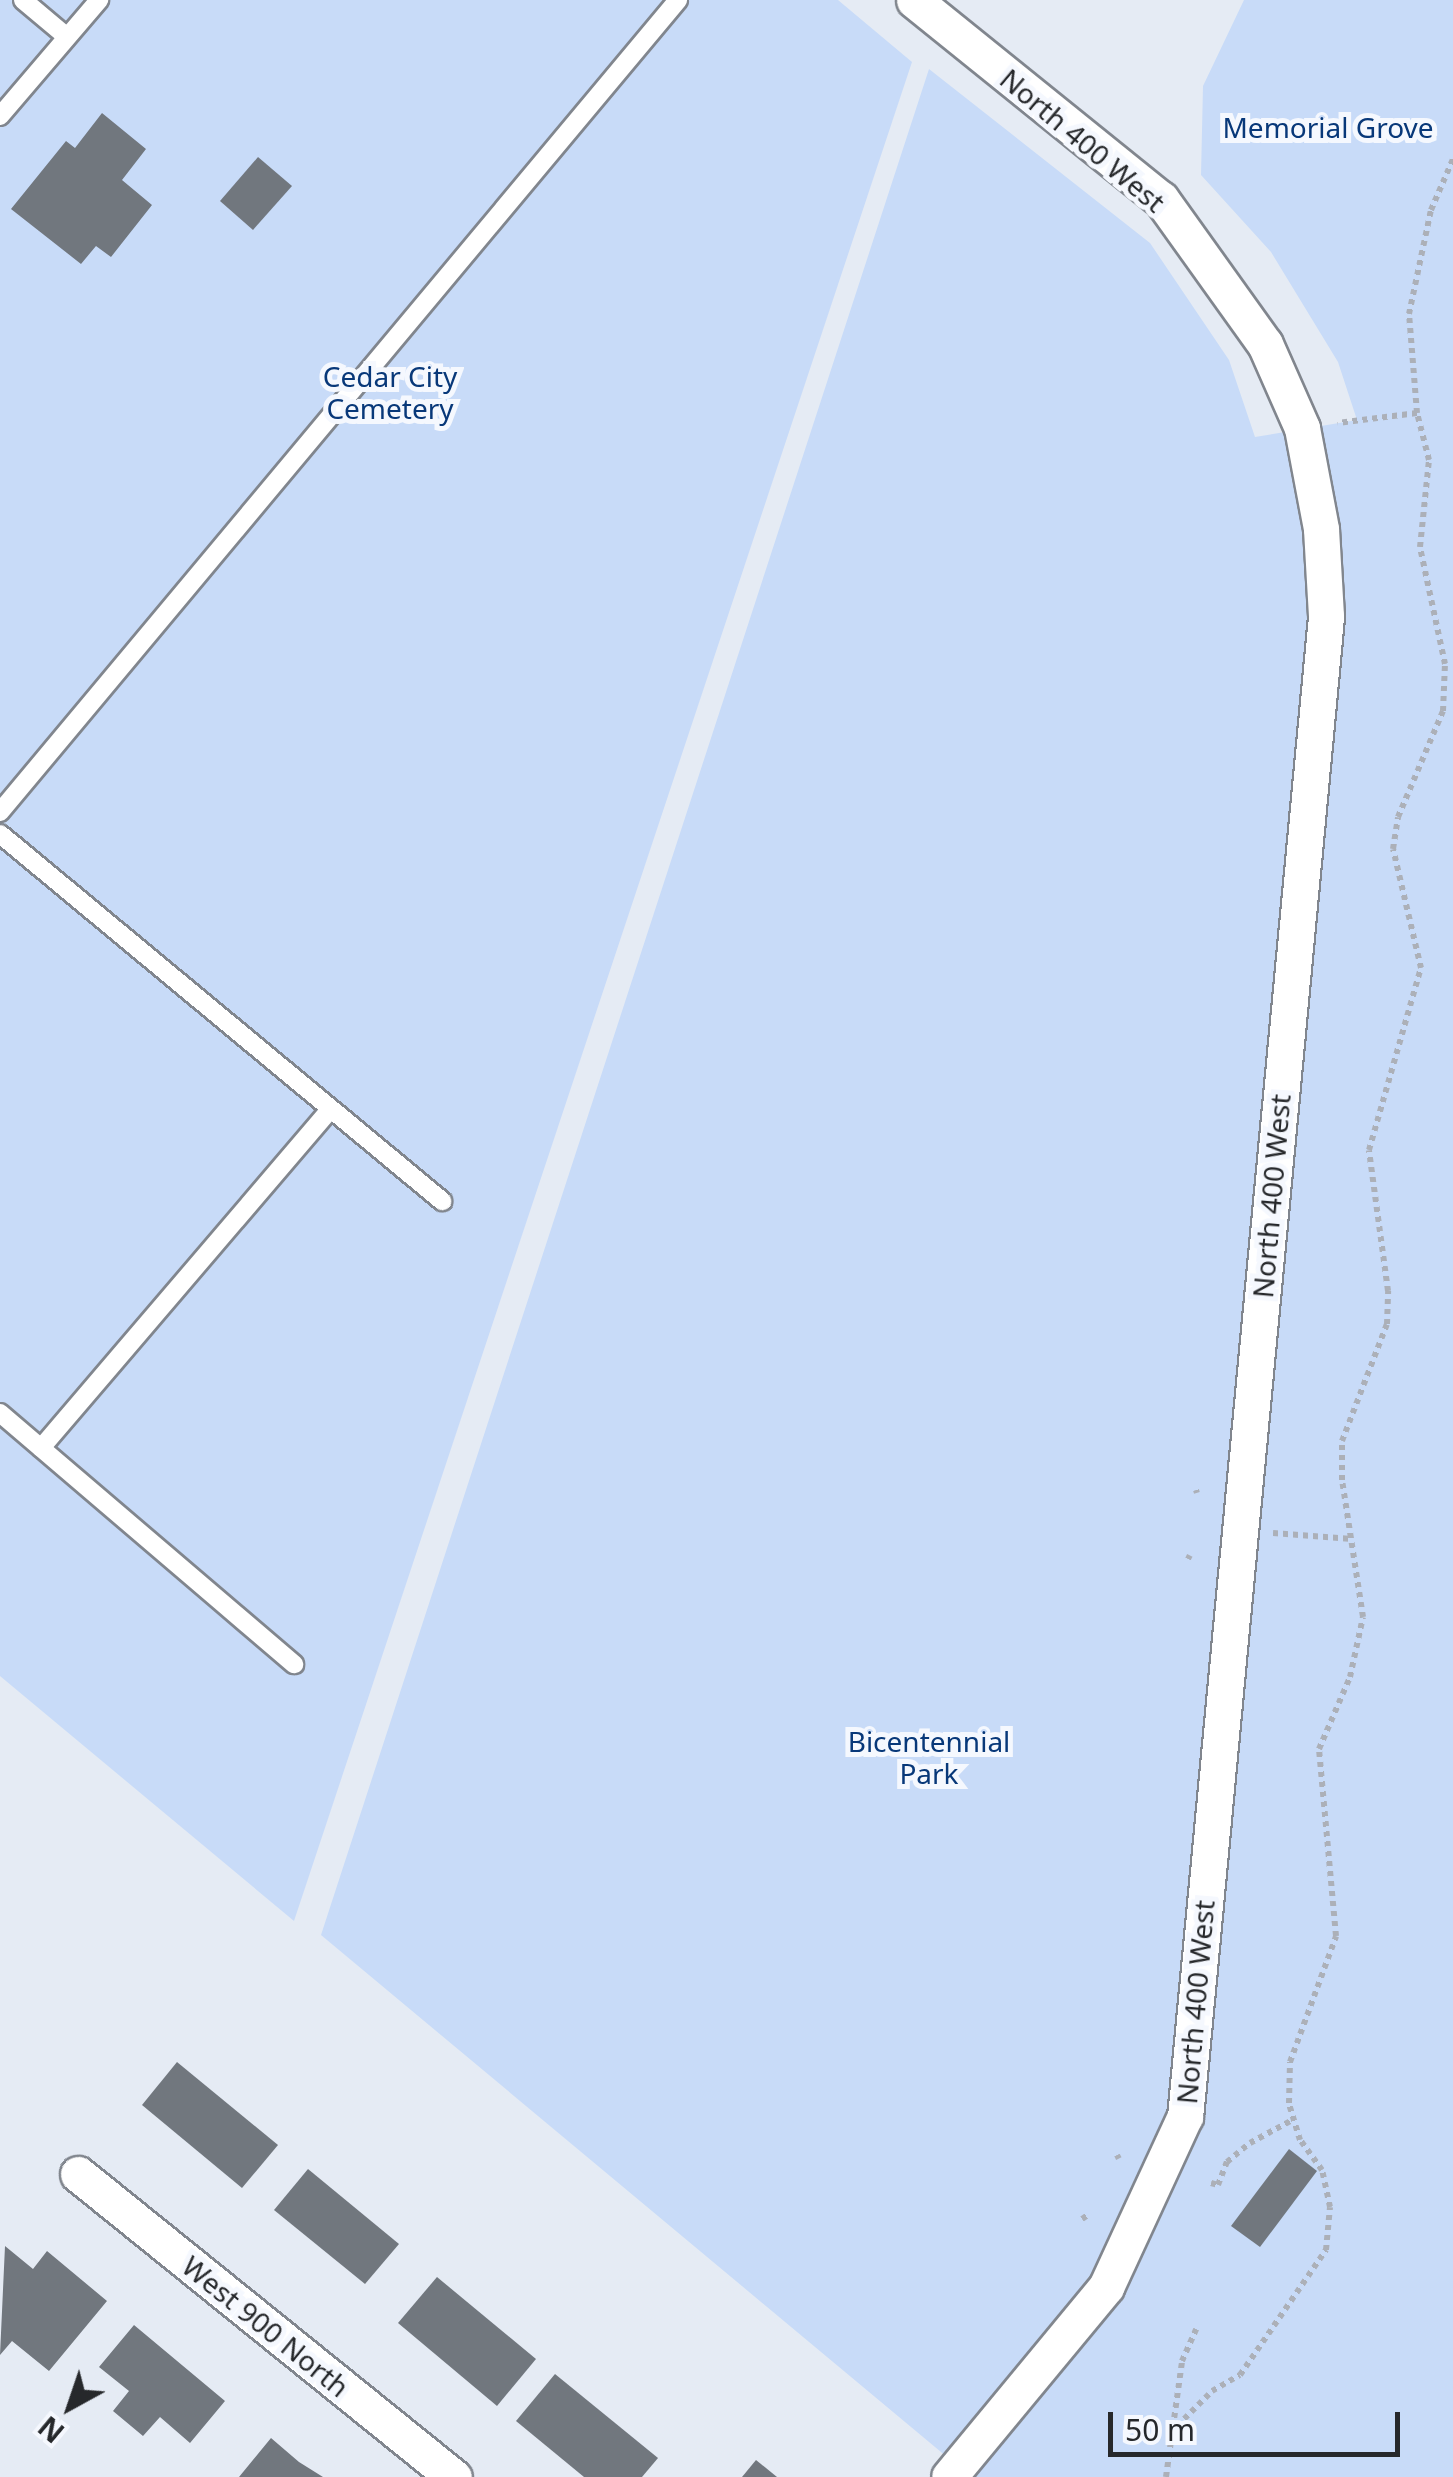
<!DOCTYPE html>
<html>
<head>
<meta charset="utf-8">
<style>
  body { margin:0 }
  #map { position:relative; width:1453px; height:2477px; overflow:hidden; background:#e5ebf4; font-family:"Noto Sans",sans-serif }
  div>[style] { position:absolute }
  .green>* { inset:0; background:#c8dbf8 }
  .building>* { inset:0; background:#71777e }
  .path>* { height:6px; margin-top:-3px; transform-origin:0; background:repeating-linear-gradient(90deg,#acb0b8 0 5px,transparent 0 10px) }
  .roads { filter:drop-shadow(2px 0 #81868e) drop-shadow(-2px 0 #81868e) drop-shadow(0 2px #81868e) drop-shadow(0 -2px #81868e) }
  .service>* { height:18px; margin:-9px; padding:0 9px; transform-origin:9px; border-radius:9px; background:#fff }
  .minor>* { height:35px; margin:-17.5px; padding:0 17.5px; transform-origin:17.5px; border-radius:17.5px; background:#fff }
  span { translate:-50% -50%; white-space:nowrap; text-align:center; line-height:1.15; -webkit-text-stroke:10px #f5f8fe; paint-order:stroke }
  .park-label { font-size:28px; color:#083879 }
  .street-label { font-size:28px; color:#26282b }
  .north { position:absolute; left:20px; top:2357px; width:100px; height:100px; -webkit-text-stroke:8px #f5f8fe; paint-order:stroke; rotate:220deg; font-size:28px; font-weight:700; line-height:40px; text-align:center; color:#26282b }
  .north::after { content:''; display:block; margin:auto; width:35px; height:45px; background:#26282b; clip-path:polygon(50% 0,100% 100%,50% 72%,0 100%) }
  .scale { position:absolute; left:1108px; top:2412px; width:292px; height:45px; box-sizing:border-box; border:5px solid #26282b; border-top:0; padding-left:12px; font-size:30px; line-height:35px; white-space:nowrap; color:#26282b; -webkit-text-stroke:8px #f5f8fe; paint-order:stroke }
</style>
</head>
<body>
<div id="map">
  <div class="green">
    <div style="clip-path:polygon(0 0,838px 0,912px 62px,294px 1921px,0 1676px)"></div>
    <div style="clip-path:polygon(1244px 0,1453px 0,1453px 2477px,971px 2477px,321px 1935px,929px 69px,1150px 243px,1229px 360px,1255px 437px,1357px 420px,1338px 362px,1271px 252px,1201px 175px,1203px 86px)"></div>
  </div>
  <div class="building">
    <div style="clip-path:polygon(102px 113px,146px 149px,122px 180px,152px 205px,111px 257px,96px 246px,81px 264px,11px 209px,66px 141px,75px 148px)"></div>
    <div style="clip-path:polygon(258px 157px,292px 186px,253px 230px,220px 201px)"></div>
    <div style="clip-path:polygon(177px 2062px,278px 2145px,242px 2188px,142px 2105px)"></div>
    <div style="clip-path:polygon(1289px 2149px,1317px 2171px,1260px 2247px,1231px 2226px)"></div>
    <div style="clip-path:polygon(308px 2169px,399px 2244px,365px 2284px,274px 2210px)"></div>
    <div style="clip-path:polygon(5px 2246px,33px 2269px,47px 2251px,107px 2301px,49px 2371px,12px 2341px,0 2355px)"></div>
    <div style="clip-path:polygon(437px 2277px,536px 2359px,497px 2406px,398px 2323px)"></div>
    <div style="clip-path:polygon(134px 2325px,225px 2401px,190px 2443px,160px 2417px,143px 2436px,113px 2411px,129px 2391px,99px 2367px)"></div>
    <div style="clip-path:polygon(555px 2374px,658px 2458px,642px 2477px,584px 2477px,516px 2421px)"></div>
    <div style="clip-path:polygon(271px 2438px,299px 2462px,323px 2477px,239px 2477px)"></div>
    <div style="clip-path:polygon(756px 2460px,777px 2477px,742px 2477px)"></div>
  </div>
  <div class="path">
    <div style="left:1417px;top:413px;width:99px;rotate:-94.6deg"></div>
    <div style="left:1409px;top:314px;width:106px;rotate:-78.1deg"></div>
    <div style="left:1431px;top:210px;width:56px;rotate:-66.7deg"></div>
    <div style="left:1196px;top:1490px;width:3px;rotate:72deg"></div>
    <div style="left:1273px;top:1533px;width:79px;rotate:4.3deg"></div>
    <div style="left:1188px;top:1559px;width:4px;rotate:-63deg"></div>
    <div style="left:1117px;top:2155px;width:4px;rotate:63deg"></div>
    <div style="left:1211px;top:2183px;width:7px;rotate:16deg"></div>
    <div style="left:1218px;top:2185px;width:25px;rotate:-69deg"></div>
    <div style="left:1227px;top:2162px;width:30px;rotate:-40deg"></div>
    <div style="left:1250px;top:2143px;width:50px;rotate:-28.6deg"></div>
    <div style="left:1082px;top:2219px;width:7px;rotate:-34deg"></div>
    <div style="left:1170px;top:2433px;width:59px;rotate:-45deg"></div>
    <div style="left:1212px;top:2391px;width:32px;rotate:-30deg"></div>
    <div style="left:1240px;top:2375px;width:152px;rotate:-55.5deg"></div>
    <div style="left:1326px;top:2250px;width:43px;rotate:-84.7deg"></div>
    <div style="left:1330px;top:2207px;width:38px;rotate:-102deg"></div>
    <div style="left:1322px;top:2170px;width:37px;rotate:-126deg"></div>
    <div style="left:1300px;top:2140px;width:39px;rotate:-107deg"></div>
    <div style="left:1289px;top:2103px;width:41px;rotate:-88.6deg"></div>
    <div style="left:1290px;top:2062px;width:134px;rotate:-69.9deg"></div>
    <div style="left:1336px;top:1936px;width:188px;rotate:-95.2deg"></div>
    <div style="left:1319px;top:1749px;width:78px;rotate:-66.7deg"></div>
    <div style="left:1350px;top:1677px;width:61px;rotate:-77.8deg"></div>
    <div style="left:1363px;top:1617px;width:139px;rotate:-98.7deg"></div>
    <div style="left:1342px;top:1480px;width:39px;rotate:-90deg"></div>
    <div style="left:1342px;top:1441px;width:125px;rotate:-69deg"></div>
    <div style="left:1387px;top:1324px;width:33px;rotate:-88deg"></div>
    <div style="left:1388px;top:1291px;width:142px;rotate:-97.7deg"></div>
    <div style="left:1369px;top:1150px;width:189px;rotate:-74.1deg"></div>
    <div style="left:1421px;top:968px;width:122px;rotate:-103.2deg"></div>
    <div style="left:1393px;top:849px;width:32px;rotate:-81deg"></div>
    <div style="left:1398px;top:817px;width:115px;rotate:-67deg"></div>
    <div style="left:1443px;top:711px;width:47px;rotate:-87.6deg"></div>
    <div style="left:1445px;top:664px;width:120px;rotate:-102.1deg"></div>
    <div style="left:1420px;top:547px;width:87px;rotate:-84.1deg"></div>
    <div style="left:1429px;top:460px;width:49px;rotate:-104.3deg"></div>
    <div style="left:1417px;top:413px;width:80px;rotate:172.8deg"></div>
    <div style="left:1166px;top:2477px;width:117px;rotate:-82.1deg"></div>
    <div style="left:1182px;top:2361px;width:35px;rotate:-66deg"></div>
  </div>
  <div class="roads">
    <div class="service">
      <div style="left:23px;top:0;width:57px;rotate:40.1deg"></div>
      <div style="left:0;top:116px;width:153px;rotate:-49.5deg"></div>
      <div style="left:0;top:812px;width:1058px;rotate:-50.14deg"></div>
      <div style="left:0;top:834px;width:575px;rotate:39.7deg"></div>
      <div style="left:0;top:1413px;width:387px;rotate:40.5deg"></div>
      <div style="left:41px;top:1448px;width:442px;rotate:-49.5deg"></div>
    </div>
    <div class="minor">
      <div style="left:914px;top:0;width:317px;rotate:38.9deg"></div>
      <div style="left:1161px;top:199px;width:178px;rotate:54.4deg"></div>
      <div style="left:1265px;top:344px;width:92px;rotate:66.2deg"></div>
      <div style="left:1302px;top:428px;width:103px;rotate:79.3deg"></div>
      <div style="left:1321px;top:529px;width:88px;rotate:86.7deg"></div>
      <div style="left:1326px;top:617px;width:1506px;rotate:95.37deg"></div>
      <div style="left:1185px;top:2116px;width:188px;rotate:114.8deg"></div>
      <div style="left:1106px;top:2287px;width:246px;rotate:129.6deg"></div>
      <div style="left:78px;top:2174px;width:483px;rotate:38.9deg"></div>
    </div>
  </div>
  <div class="park-label">
    <span style="left:1328px;top:127px">Memorial Grove</span>
    <span style="left:390px;top:392px">Cedar City<br>Cemetery</span>
    <span style="left:929px;top:1757px">Bicentennial<br>Park</span>
  </div>
  <div class="street-label">
    <span style="left:1083px;top:140px;rotate:40deg">North 400 West</span>
    <span style="left:1271px;top:1196px;rotate:-85deg">North 400 West</span>
    <span style="left:1195px;top:2002px;rotate:-85deg">North 400 West</span>
    <span style="left:266px;top:2326px;rotate:39deg">West 900 North</span>
  </div>
  <div class="north">N</div>
  <div class="scale">50 m</div>
</div>
</body>
</html>
